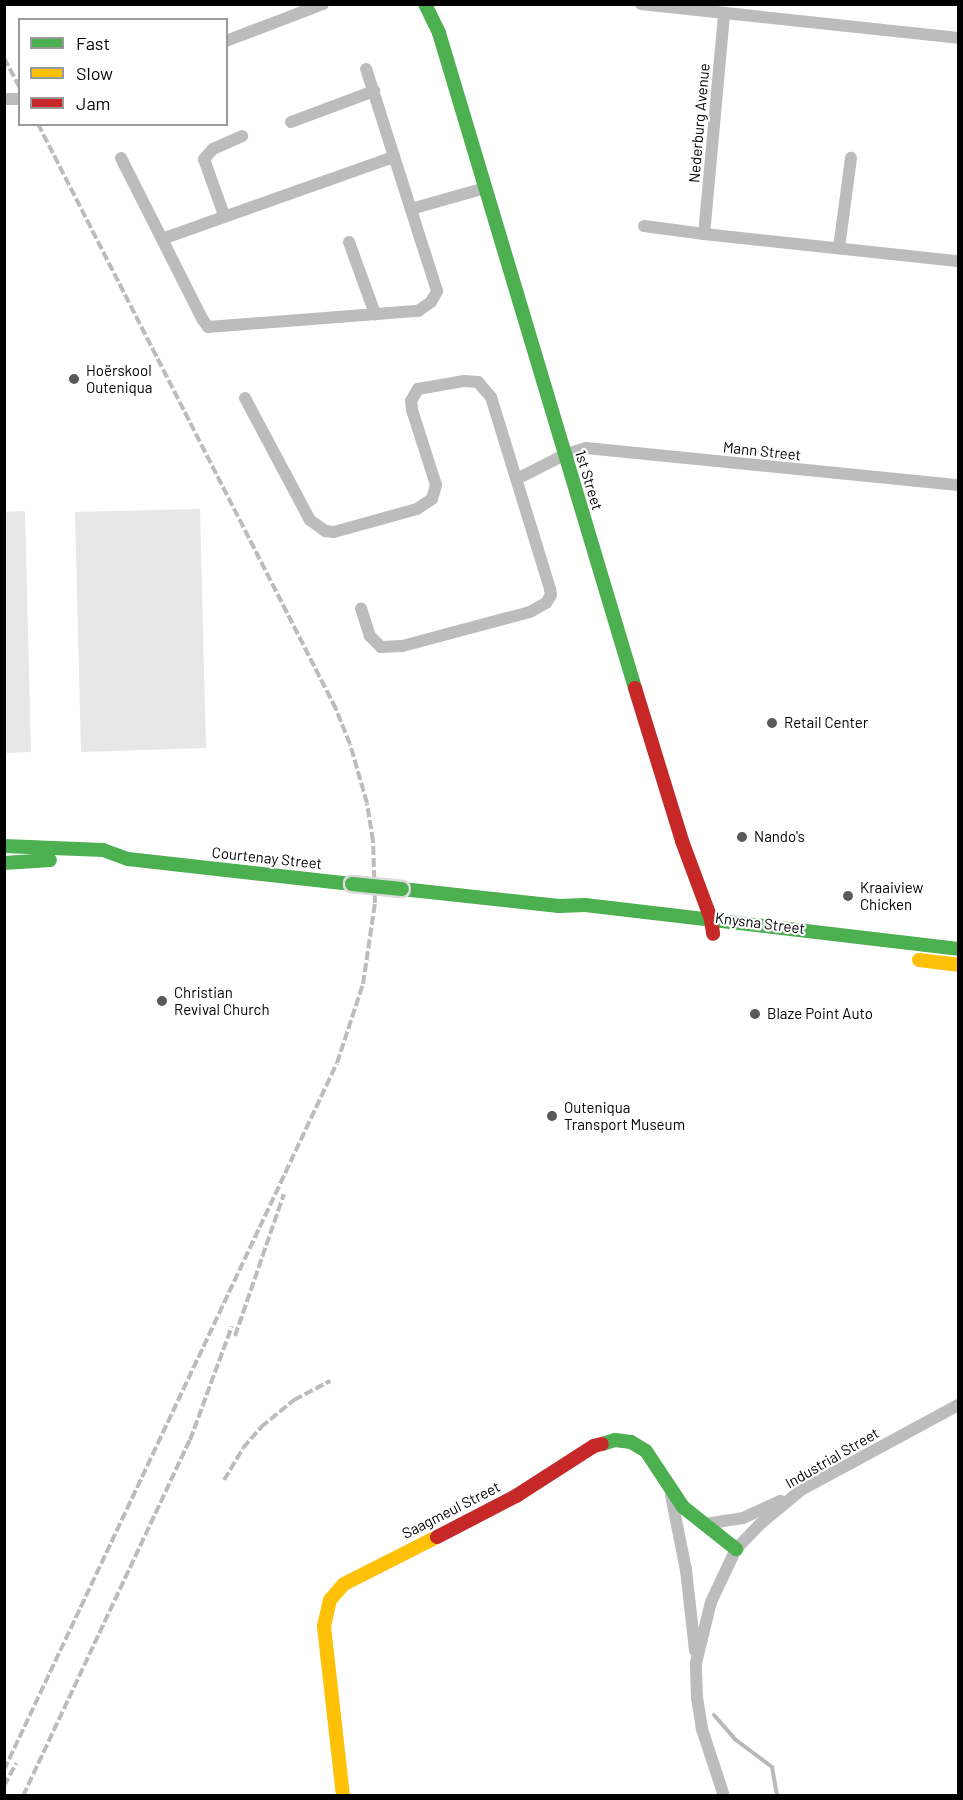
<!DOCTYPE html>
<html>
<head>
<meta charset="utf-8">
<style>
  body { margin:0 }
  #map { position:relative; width:963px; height:1800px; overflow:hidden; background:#fff; font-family:Barlow,sans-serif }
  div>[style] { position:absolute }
  .green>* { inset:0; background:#e7e7e7 }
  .stream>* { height:4px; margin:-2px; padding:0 2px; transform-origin:2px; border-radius:2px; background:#b9b9b9 }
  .street>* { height:12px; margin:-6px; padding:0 6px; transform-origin:6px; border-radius:6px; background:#bcbcbc }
  .fast>* { height:14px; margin:-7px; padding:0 7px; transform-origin:7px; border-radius:7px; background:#4caf50 }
  .slow>* { height:14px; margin:-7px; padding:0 7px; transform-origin:7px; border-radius:7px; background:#ffc107 }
  .jam>* { height:14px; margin:-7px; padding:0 7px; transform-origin:7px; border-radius:7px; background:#c62828 }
  .rail>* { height:4px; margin-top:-2px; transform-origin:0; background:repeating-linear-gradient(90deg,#bcbcbc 0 9px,transparent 0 12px) }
  .bridges { filter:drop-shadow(2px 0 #dbdbdb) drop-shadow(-2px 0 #dbdbdb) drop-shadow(0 2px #dbdbdb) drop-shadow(0 -2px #dbdbdb) }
  .fast-bridge>* { height:14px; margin:-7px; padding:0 7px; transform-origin:7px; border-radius:7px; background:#4caf50 }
  .dots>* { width:16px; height:16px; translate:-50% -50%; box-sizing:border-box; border:3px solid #fff; border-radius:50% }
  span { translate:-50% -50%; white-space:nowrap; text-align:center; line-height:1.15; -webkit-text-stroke:4.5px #fff; paint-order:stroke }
  .street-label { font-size:15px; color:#000 }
  .poi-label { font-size:15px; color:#000 }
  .left { translate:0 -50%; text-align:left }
  .frame { position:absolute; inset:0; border:6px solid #000; pointer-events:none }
  .legend { position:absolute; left:18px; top:18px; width:210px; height:108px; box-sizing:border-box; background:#fff; border:2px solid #999; margin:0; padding:8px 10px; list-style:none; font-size:18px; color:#000 }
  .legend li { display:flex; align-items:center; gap:12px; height:30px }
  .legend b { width:30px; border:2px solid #999 }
</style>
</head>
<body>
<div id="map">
  <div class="green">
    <div style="clip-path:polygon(200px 509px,206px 748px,81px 752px,75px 512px)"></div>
    <div style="clip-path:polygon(25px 511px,31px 752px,5px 753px,5px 512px)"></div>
  </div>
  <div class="stream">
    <div style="left:714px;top:1715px;width:33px;rotate:49deg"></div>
    <div style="left:736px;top:1740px;width:45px;rotate:36.9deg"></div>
    <div style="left:772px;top:1767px;width:29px;rotate:80deg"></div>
  </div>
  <div class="street">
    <div style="left:641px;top:4px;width:319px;rotate:6.1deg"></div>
    <div style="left:724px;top:15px;width:220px;rotate:95.2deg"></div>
    <div style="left:704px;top:234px;width:255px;rotate:6.1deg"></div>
    <div style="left:226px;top:41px;width:104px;rotate:-20.9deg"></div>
    <div style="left:4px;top:99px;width:16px"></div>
    <div style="left:291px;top:122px;width:89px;rotate:-20.5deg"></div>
    <div style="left:121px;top:158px;width:182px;rotate:63.2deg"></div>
    <div style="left:203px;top:320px;width:9px;rotate:54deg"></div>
    <div style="left:208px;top:327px;width:211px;rotate:-4.4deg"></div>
    <div style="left:418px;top:311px;width:16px;rotate:-35deg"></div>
    <div style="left:431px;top:302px;width:13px;rotate:-61deg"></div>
    <div style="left:437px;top:291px;width:233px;rotate:-107.7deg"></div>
    <div style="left:411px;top:209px;width:77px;rotate:-15.8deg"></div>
    <div style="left:224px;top:215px;width:59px;rotate:-109.7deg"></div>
    <div style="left:204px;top:159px;width:13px;rotate:-48deg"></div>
    <div style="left:213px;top:149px;width:32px;rotate:-24deg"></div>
    <div style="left:644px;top:226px;width:61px;rotate:7.6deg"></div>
    <div style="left:162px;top:239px;width:246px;rotate:-19.5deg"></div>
    <div style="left:349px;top:242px;width:77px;rotate:70.1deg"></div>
    <div style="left:839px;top:248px;width:91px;rotate:-82.4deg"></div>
    <div style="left:245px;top:398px;width:138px;rotate:62deg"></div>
    <div style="left:310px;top:520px;width:19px;rotate:36deg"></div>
    <div style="left:325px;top:531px;width:9px;rotate:6deg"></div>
    <div style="left:334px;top:532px;width:86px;rotate:-15.5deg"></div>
    <div style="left:417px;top:509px;width:18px;rotate:-34deg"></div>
    <div style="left:432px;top:499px;width:15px;rotate:-74deg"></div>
    <div style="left:436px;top:485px;width:79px;rotate:-107.7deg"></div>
    <div style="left:412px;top:410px;width:9px;rotate:-96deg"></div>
    <div style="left:411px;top:401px;width:14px;rotate:-60deg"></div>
    <div style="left:418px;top:389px;width:47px;rotate:-9.9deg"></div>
    <div style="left:464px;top:381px;width:14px;rotate:4deg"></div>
    <div style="left:478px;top:382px;width:20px;rotate:49deg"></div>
    <div style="left:491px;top:397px;width:201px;rotate:72.9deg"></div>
    <div style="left:550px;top:589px;width:6px;rotate:81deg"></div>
    <div style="left:551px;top:595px;width:9px;rotate:122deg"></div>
    <div style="left:546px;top:603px;width:18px;rotate:151deg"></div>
    <div style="left:530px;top:612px;width:132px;rotate:165.1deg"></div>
    <div style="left:402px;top:646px;width:21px;rotate:177deg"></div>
    <div style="left:381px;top:647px;width:16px;rotate:-135deg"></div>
    <div style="left:370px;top:636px;width:29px;rotate:-108deg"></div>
    <div style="left:517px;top:479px;width:53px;rotate:-27.1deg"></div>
    <div style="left:564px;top:455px;width:23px;rotate:-18deg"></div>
    <div style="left:586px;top:448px;width:374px;rotate:5.7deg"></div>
    <div style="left:671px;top:1495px;width:76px;rotate:78.7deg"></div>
    <div style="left:686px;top:1570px;width:81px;rotate:83.6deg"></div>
    <div style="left:705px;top:1524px;width:38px;rotate:-9deg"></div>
    <div style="left:743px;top:1518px;width:41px;rotate:-24.7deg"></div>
    <div style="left:724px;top:1796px;width:71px;rotate:-108.2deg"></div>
    <div style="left:702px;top:1729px;width:31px;rotate:-99deg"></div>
    <div style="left:697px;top:1698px;width:35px;rotate:-92deg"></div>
    <div style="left:696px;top:1663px;width:63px;rotate:-76.2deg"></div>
    <div style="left:711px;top:1602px;width:59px;rotate:-64.7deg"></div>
    <div style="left:736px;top:1549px;width:33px;rotate:-46deg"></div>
    <div style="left:759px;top:1525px;width:55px;rotate:-39.8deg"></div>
    <div style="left:801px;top:1490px;width:179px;rotate:-28.4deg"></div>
  </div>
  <div class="fast">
    <div style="left:425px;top:4px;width:32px;rotate:64deg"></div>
    <div style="left:439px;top:33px;width:684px;rotate:73.34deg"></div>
    <div style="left:4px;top:846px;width:99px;rotate:2.3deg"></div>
    <div style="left:103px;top:850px;width:27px;rotate:20deg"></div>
    <div style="left:128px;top:859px;width:225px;rotate:6.4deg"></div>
    <div style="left:4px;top:863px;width:46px;rotate:-3.7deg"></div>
    <div style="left:402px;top:889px;width:158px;rotate:6.2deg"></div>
    <div style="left:559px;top:906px;width:26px;rotate:-2deg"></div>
    <div style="left:585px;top:905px;width:376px;rotate:6.7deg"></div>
    <div style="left:602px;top:1444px;width:14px;rotate:-17deg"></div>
    <div style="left:615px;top:1440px;width:16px;rotate:7deg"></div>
    <div style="left:631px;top:1442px;width:17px;rotate:31deg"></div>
    <div style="left:646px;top:1451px;width:67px;rotate:56.5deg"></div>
    <div style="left:683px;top:1507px;width:68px;rotate:38.4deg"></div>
  </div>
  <div class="slow">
    <div style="left:919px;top:960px;width:39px;rotate:7deg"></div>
    <div style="left:343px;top:1796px;width:171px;rotate:-96.4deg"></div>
    <div style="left:324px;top:1626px;width:27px;rotate:-77deg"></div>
    <div style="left:330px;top:1600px;width:21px;rotate:-49deg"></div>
    <div style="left:344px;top:1584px;width:104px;rotate:-26.8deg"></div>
  </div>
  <div class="jam">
    <div style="left:635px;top:688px;width:160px;rotate:72.9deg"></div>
    <div style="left:682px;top:841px;width:83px;rotate:69.6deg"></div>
    <div style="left:711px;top:919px;width:15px;rotate:82deg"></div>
    <div style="left:437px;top:1537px;width:89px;rotate:-27.4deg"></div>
    <div style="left:516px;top:1496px;width:93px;rotate:-32.7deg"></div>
    <div style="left:594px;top:1446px;width:8px;rotate:-14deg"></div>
  </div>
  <div class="rail">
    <div style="left:4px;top:58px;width:34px;rotate:62deg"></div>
    <div style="left:235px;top:1336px;width:150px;rotate:-71deg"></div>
    <div style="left:224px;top:1480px;width:37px;rotate:-59deg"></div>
    <div style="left:243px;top:1448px;width:28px;rotate:-49deg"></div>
    <div style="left:261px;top:1427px;width:43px;rotate:-39.3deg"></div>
    <div style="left:294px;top:1400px;width:41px;rotate:-27.8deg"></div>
    <div style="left:4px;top:1770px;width:781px;rotate:-64.78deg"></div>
    <div style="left:337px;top:1063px;width:83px;rotate:-71.8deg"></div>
    <div style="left:363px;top:984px;width:82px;rotate:-81.6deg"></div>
    <div style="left:375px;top:903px;width:62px;rotate:-91.8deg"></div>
    <div style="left:373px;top:841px;width:38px;rotate:-99deg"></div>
    <div style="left:367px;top:803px;width:61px;rotate:-106.1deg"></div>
    <div style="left:350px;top:744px;width:38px;rotate:-112deg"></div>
    <div style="left:336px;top:709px;width:657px;rotate:-116.99deg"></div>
    <div style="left:4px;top:1786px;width:26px;rotate:-62deg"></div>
    <div style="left:23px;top:1796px;width:393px;rotate:-64.9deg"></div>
    <div style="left:190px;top:1440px;width:121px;rotate:-69.8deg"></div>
  </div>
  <div class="bridges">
    <div class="fast-bridge">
      <div style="left:352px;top:884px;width:50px;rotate:5.7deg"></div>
    </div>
  </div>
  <div class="dots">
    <div style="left:74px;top:379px;background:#595959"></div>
    <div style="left:772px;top:723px;background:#595959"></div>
    <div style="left:742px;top:837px;background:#595959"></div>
    <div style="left:848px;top:896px;background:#595959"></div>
    <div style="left:162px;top:1001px;background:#595959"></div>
    <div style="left:755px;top:1014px;background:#595959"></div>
    <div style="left:552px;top:1116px;background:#595959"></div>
  </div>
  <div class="street-label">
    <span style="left:699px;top:123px;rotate:-85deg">Nederburg Avenue</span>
    <span style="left:762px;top:451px;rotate:6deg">Mann Street</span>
    <span style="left:589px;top:480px;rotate:73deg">1st Street</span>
    <span style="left:267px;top:858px;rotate:6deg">Courtenay Street</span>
    <span style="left:760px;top:923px;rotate:7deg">Knysna Street</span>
    <span style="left:832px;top:1458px;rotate:-30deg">Industrial Street</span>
    <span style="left:451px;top:1510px;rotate:-27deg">Saagmeul Street</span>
  </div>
  <div class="poi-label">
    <span class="left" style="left:86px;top:379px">Hoërskool<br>Outeniqua</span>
    <span class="left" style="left:784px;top:723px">Retail Center</span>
    <span class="left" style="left:754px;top:837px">Nando's</span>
    <span class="left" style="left:860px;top:896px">Kraaiview<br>Chicken</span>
    <span class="left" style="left:174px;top:1001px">Christian<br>Revival Church</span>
    <span class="left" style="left:767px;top:1014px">Blaze Point Auto</span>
    <span class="left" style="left:564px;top:1116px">Outeniqua<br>Transport Museum</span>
  </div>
  <div class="frame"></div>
  <ul class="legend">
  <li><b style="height:8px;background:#4caf50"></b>Fast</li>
  <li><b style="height:8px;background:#ffc107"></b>Slow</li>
  <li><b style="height:8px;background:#c62828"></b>Jam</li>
  </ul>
</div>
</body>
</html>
